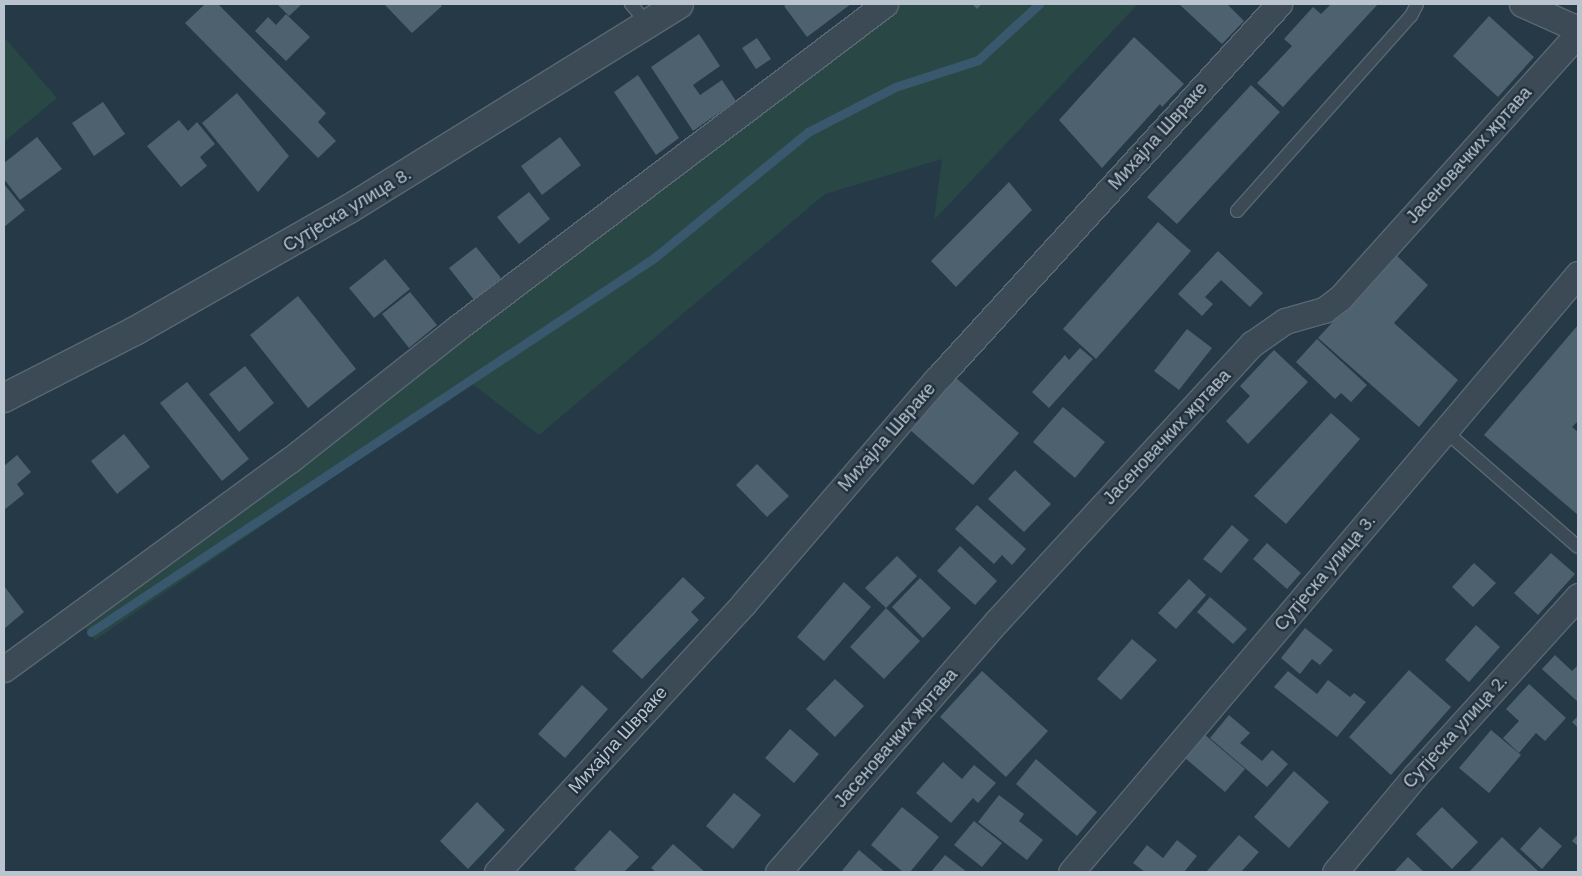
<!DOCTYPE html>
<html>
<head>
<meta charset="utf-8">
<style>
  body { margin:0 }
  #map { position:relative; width:1582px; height:876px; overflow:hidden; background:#263946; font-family:"DM Sans",sans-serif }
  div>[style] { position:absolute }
  .green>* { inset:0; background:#284745 }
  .stream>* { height:9px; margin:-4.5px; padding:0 4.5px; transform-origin:4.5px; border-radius:4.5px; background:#39586d }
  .building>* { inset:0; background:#4d616e }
  .roads { filter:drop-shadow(1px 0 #596772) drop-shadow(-1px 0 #596772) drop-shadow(0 1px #596772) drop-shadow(0 -1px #596772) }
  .service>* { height:12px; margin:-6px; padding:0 6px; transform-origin:6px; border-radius:6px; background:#3b4a55 }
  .minor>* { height:25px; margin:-12.5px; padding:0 12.5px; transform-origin:12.5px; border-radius:12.5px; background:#3b4a55 }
  .tertiary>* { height:28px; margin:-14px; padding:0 14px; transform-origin:14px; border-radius:14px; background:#3b4a55 }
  span { translate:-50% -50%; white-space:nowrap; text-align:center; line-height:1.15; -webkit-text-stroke:4.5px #1f2f3b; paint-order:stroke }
  .street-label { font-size:18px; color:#b9c4ce }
  .frame { position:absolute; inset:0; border:5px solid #b9c4ce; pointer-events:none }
</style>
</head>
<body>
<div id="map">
  <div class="green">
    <div style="clip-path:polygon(885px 4px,1138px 4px,934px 220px,942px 159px,825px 194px,539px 435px,471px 383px,95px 640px,83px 625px)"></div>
    <div style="clip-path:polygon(4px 37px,57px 98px,4px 142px)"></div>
  </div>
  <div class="stream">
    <div style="left:91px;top:632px;width:676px;rotate:-33.6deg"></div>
    <div style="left:654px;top:258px;width:199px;rotate:-39.3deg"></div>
    <div style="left:808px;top:132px;width:98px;rotate:-27.3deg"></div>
    <div style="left:895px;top:87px;width:87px;rotate:-18deg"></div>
    <div style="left:978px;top:60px;width:83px;rotate:-42.6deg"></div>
  </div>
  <div class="building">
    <div style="clip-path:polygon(205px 4px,218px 4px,326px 113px,318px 122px,336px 141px,318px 158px,185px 23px)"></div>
    <div style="clip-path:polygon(277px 4px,302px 4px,289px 16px)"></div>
    <div style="clip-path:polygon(384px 4px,440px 4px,442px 6px,412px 33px)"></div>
    <div style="clip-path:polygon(787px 4px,851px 4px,807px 37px,784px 6px)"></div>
    <div style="clip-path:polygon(972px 4px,982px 4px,977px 9px)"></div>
    <div style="clip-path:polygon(1179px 4px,1227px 4px,1244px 21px,1222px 44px)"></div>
    <div style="clip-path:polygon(1331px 4px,1378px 4px,1283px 107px,1257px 83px,1292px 46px,1284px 39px,1313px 7px,1321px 14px)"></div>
    <div style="clip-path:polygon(286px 14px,310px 37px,286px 61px,255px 31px,268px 17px,276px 25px)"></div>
    <div style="clip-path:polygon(1489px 16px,1534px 57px,1498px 97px,1453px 56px)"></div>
    <div style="clip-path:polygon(699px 34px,720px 66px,693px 85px,700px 95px,722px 80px,736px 101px,693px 131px,651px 67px)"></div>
    <div style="clip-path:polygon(1134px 37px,1184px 84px,1162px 107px,1160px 104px,1102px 168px,1059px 120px)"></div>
    <div style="clip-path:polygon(757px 38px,771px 59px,756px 69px,742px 48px)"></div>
    <div style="clip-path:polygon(638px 75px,679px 138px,656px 155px,614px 92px)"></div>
    <div style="clip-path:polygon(1251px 85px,1280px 112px,1177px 224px,1147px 197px)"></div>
    <div style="clip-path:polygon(237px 93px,289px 156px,258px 192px,202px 123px)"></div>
    <div style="clip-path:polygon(103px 102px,125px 134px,94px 156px,72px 123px)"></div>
    <div style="clip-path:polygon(179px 120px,188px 131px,197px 122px,215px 144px,200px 157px,207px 166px,181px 187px,147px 146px)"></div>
    <div style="clip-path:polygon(37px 137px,62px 169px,20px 200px,4px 179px,4px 163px)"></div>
    <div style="clip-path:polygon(560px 137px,581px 165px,542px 195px,521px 166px)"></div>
    <div style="clip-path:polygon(1009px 182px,1032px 210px,956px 287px,931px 261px)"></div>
    <div style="clip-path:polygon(4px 184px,25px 210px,4px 227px)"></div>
    <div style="clip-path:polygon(529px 192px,550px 219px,519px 244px,497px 217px)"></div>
    <div style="clip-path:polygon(1158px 222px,1191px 251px,1096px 359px,1063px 329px)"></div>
    <div style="clip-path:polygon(476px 247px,501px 278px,474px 300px,449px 268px)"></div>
    <div style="clip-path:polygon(1218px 251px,1263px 293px,1250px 307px,1221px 280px,1205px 297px,1213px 304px,1202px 316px,1178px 294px)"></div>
    <div style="clip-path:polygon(1395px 254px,1428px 285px,1394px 323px,1458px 380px,1419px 427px,1318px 338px)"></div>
    <div style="clip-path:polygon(385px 259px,410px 289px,374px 318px,349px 288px)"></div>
    <div style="clip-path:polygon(410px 292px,437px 325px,409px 348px,382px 314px)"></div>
    <div style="clip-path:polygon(298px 296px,356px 369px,308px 408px,250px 335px)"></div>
    <div style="clip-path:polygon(1578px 325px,1578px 421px,1572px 427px,1578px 432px,1578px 515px,1484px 435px)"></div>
    <div style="clip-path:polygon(1187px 329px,1212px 348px,1179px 390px,1154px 371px)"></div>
    <div style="clip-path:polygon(1317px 339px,1367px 385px,1351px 402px,1341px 393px,1335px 399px,1296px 362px)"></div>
    <div style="clip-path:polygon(1080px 348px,1093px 359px,1049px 408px,1032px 392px,1065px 355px,1069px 360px)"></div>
    <div style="clip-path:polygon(1274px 350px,1308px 382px,1248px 444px,1226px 421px,1250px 396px,1240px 386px)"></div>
    <div style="clip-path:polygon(245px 366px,274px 403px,239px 432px,209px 394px)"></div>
    <div style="clip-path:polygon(955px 377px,1019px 433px,973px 485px,909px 429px)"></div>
    <div style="clip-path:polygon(187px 382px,249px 459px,222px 481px,160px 403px)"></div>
    <div style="clip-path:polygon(1063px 407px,1105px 442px,1075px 478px,1033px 442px)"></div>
    <div style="clip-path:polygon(1331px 413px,1360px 439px,1286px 524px,1254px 496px)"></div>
    <div style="clip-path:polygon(124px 434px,150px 467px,117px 494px,91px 461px)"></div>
    <div style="clip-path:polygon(17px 455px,31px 472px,17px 484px,24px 494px,4px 510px,4px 466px)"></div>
    <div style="clip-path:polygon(757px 464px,789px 496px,767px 517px,736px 485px)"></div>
    <div style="clip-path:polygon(1015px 470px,1051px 504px,1024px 532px,988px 499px)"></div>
    <div style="clip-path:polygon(977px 505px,1026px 549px,1012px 565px,1002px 555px,994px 564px,955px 529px)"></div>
    <div style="clip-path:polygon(1232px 525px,1249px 540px,1221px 573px,1203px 559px)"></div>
    <div style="clip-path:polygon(1267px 543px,1301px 573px,1287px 589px,1253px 559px)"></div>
    <div style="clip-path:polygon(960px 546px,997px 581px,975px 605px,937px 571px)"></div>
    <div style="clip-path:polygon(1551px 553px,1575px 574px,1538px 615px,1514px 593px)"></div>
    <div style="clip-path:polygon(897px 556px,917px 576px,886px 608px,865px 588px)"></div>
    <div style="clip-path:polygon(1474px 563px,1496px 583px,1473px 607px,1452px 587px)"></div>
    <div style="clip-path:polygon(683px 577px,705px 598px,691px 612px,699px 620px,642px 679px,612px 651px)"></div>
    <div style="clip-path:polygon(920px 578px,951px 608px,923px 638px,892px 607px)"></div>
    <div style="clip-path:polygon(1189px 579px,1206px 595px,1176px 629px,1158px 613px)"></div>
    <div style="clip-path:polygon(844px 582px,871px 607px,824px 661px,797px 637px)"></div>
    <div style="clip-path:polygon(4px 586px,24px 612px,4px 629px)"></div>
    <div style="clip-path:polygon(1210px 597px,1247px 629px,1233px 644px,1197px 612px)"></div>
    <div style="clip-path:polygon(886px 608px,920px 641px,884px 679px,850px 647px)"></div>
    <div style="clip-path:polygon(1476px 625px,1500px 647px,1469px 682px,1445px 660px)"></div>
    <div style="clip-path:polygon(1305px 628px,1333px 650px,1320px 665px,1312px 659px,1300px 674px,1281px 658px)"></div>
    <div style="clip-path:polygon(1132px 639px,1157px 660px,1121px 700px,1097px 679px)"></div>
    <div style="clip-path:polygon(1555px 655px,1572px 671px,1578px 665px,1578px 702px,1542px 669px)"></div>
    <div style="clip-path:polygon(1409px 670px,1451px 707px,1391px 775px,1349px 737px)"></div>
    <div style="clip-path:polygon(982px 671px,1048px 731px,1006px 777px,940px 717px)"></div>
    <div style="clip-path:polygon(1288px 671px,1317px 694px,1328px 680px,1350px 697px,1354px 693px,1366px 702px,1337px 737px,1274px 687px)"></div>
    <div style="clip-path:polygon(835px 679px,864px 706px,835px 737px,806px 709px)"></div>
    <div style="clip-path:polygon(1529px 684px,1566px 718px,1545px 741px,1536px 733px,1519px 753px,1503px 738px,1519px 721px,1506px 709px)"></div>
    <div style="clip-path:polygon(582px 685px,608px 709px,565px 758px,538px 734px)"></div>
    <div style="clip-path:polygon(1229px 715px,1250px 733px,1240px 743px,1262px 761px,1272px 750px,1288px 764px,1267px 787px,1210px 738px)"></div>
    <div style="clip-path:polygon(1578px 716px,1578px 728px,1572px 722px)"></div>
    <div style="clip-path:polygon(790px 729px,819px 754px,794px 783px,765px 758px)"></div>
    <div style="clip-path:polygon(1491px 730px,1521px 755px,1489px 793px,1459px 768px)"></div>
    <div style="clip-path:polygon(1205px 735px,1245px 769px,1225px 792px,1185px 758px)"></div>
    <div style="clip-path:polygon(1036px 759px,1097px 812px,1077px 836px,1016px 784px)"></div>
    <div style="clip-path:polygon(943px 762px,962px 779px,974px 765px,996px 783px,978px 803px,973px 798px,951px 823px,916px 793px)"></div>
    <div style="clip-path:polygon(1294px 771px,1329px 802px,1289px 848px,1254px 817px)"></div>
    <div style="clip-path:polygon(734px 793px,761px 815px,733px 849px,706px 826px)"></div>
    <div style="clip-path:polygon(999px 795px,1024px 814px,1019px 821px,1043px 840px,1027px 860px,978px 822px)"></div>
    <div style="clip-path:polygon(477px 802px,505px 830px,468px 869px,440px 841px)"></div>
    <div style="clip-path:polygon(902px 807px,939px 837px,910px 872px,903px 872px,871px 845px)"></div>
    <div style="clip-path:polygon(1442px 807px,1478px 842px,1452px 869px,1416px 834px)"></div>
    <div style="clip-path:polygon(974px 821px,1002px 843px,982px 867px,954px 845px)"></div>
    <div style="clip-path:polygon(1540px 827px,1562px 846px,1542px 869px,1520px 849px)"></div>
    <div style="clip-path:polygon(610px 830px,639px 857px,624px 872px,578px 872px,574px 869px)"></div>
    <div style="clip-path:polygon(1578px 834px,1578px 846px,1572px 841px)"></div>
    <div style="clip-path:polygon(1239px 835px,1259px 852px,1241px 872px,1206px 872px)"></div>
    <div style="clip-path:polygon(1502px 837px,1538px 871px,1536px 872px,1469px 872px)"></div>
    <div style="clip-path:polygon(1177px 840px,1197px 856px,1184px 872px,1145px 872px,1133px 863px,1147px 845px,1163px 858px)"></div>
    <div style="clip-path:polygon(673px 844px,705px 872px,656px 872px,651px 868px)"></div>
    <div style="clip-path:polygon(859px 850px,885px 872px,841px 872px)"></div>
    <div style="clip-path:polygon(945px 855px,967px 872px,931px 872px)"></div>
    <div style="clip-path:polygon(1408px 857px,1424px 872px,1394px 872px)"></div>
  </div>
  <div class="roads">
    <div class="service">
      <div style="left:631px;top:4px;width:26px;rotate:50deg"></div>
      <div style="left:1237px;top:211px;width:261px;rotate:-48.3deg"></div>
      <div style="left:1411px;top:16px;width:13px;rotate:-63deg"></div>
      <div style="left:1445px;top:431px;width:176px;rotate:41.1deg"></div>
    </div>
    <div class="minor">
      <div style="left:1522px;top:4px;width:61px;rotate:24.1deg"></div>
      <div style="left:4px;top:669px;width:354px;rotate:-36.2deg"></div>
      <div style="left:290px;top:460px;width:213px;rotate:-38.3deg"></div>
      <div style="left:457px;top:328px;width:537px;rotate:-37.13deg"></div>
      <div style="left:497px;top:872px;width:365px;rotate:-47.4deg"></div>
      <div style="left:744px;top:603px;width:296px;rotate:-49.3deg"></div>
      <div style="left:937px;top:379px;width:508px;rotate:-47.64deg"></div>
      <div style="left:778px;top:872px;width:333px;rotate:-48.9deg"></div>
      <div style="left:997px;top:621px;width:377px;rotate:-47.4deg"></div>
      <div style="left:1252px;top:344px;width:40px;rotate:-34.9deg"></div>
      <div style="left:1285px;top:321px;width:41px;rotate:-15.8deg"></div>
      <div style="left:1324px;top:310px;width:20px;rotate:-37deg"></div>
      <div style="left:1340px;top:298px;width:355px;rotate:-48deg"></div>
      <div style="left:1071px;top:872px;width:784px;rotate:-49.71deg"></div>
      <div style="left:1335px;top:872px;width:125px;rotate:-50.2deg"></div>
      <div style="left:1415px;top:776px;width:243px;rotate:-47.8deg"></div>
    </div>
    <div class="tertiary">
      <div style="left:4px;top:398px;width:147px;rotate:-27.1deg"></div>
      <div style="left:135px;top:331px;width:246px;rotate:-29.7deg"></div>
      <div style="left:349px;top:209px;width:388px;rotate:-31.8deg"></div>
    </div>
  </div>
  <div class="street-label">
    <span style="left:1158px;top:136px;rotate:-48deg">Михајла Швраке</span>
    <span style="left:1469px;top:155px;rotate:-48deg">Јасеновачких жртава</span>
    <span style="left:347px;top:210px;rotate:-31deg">Сутјеска улица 8.</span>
    <span style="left:887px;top:437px;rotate:-49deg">Михајла Швраке</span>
    <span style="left:1167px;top:437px;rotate:-47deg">Јасеновачких жртава</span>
    <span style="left:1325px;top:573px;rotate:-50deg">Сутјеска улица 3.</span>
    <span style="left:1455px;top:732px;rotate:-48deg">Сутјеска улица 2.</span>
    <span style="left:896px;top:738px;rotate:-49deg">Јасеновачких жртава</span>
    <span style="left:618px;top:740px;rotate:-48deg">Михајла Швраке</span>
  </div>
  <div class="frame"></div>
</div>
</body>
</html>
